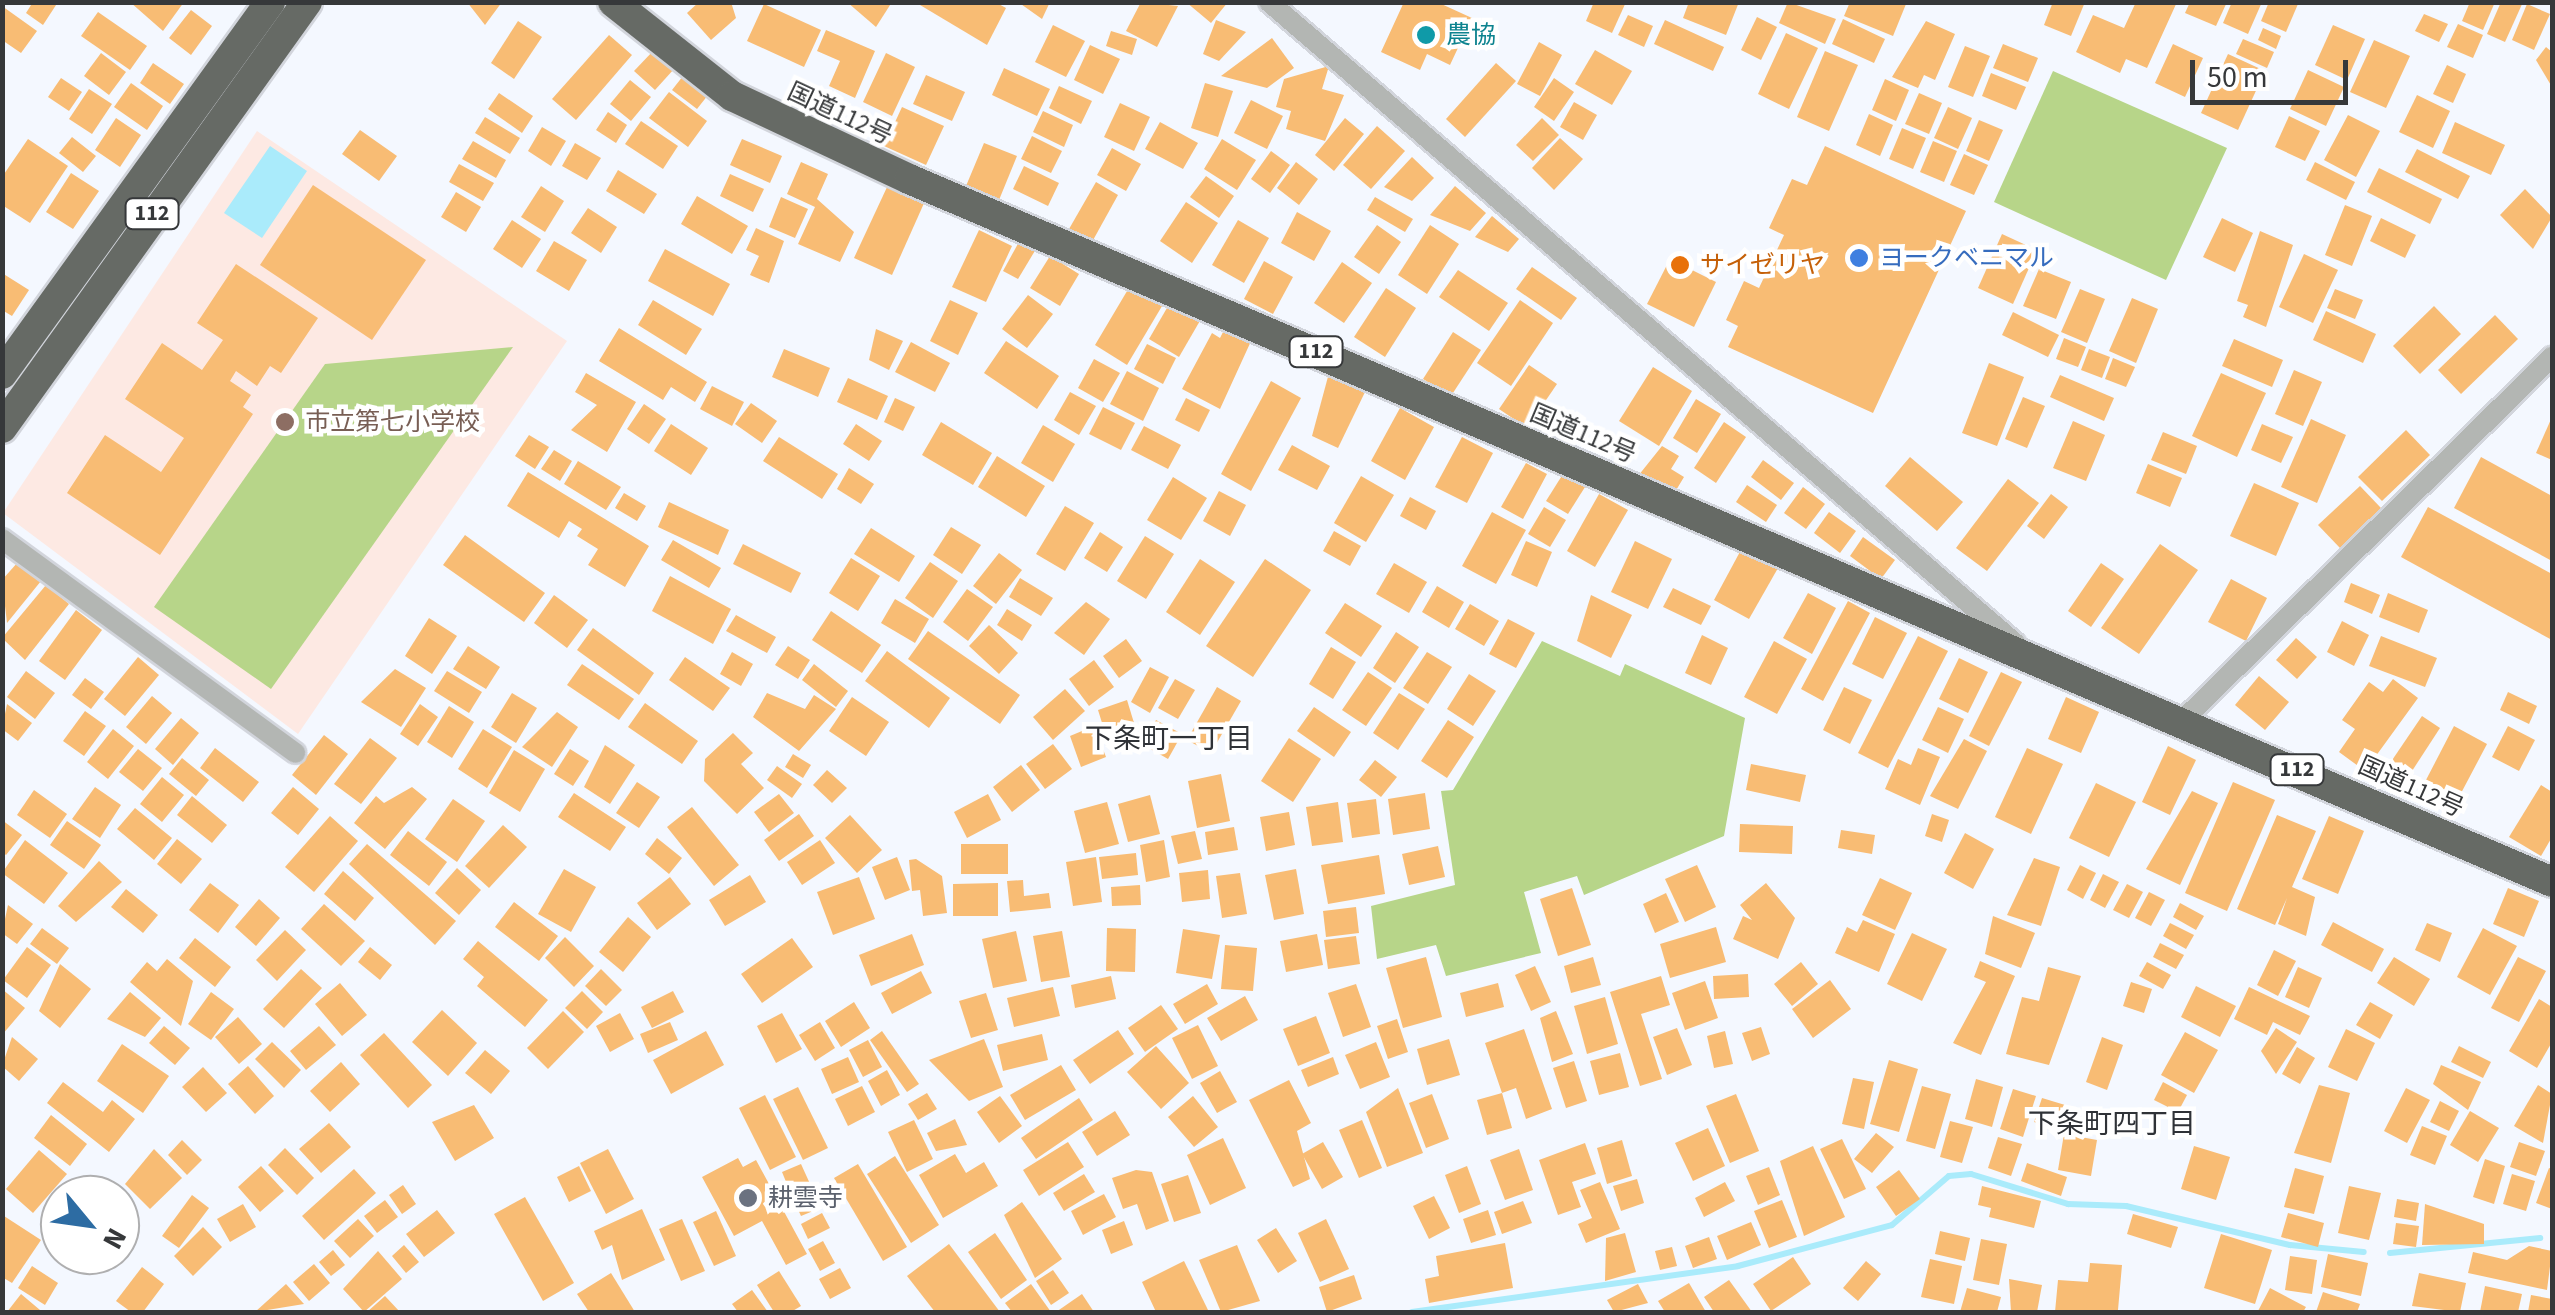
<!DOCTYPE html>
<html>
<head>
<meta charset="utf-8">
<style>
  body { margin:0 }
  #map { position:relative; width:2555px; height:1315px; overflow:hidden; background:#f4f8ff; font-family:"Source Sans 3","Noto Sans JP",sans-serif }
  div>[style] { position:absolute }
  .education>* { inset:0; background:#fde9e3 }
  .green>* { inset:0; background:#b7d589 }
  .water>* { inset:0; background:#aaebfb }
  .stream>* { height:6px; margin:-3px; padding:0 3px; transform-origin:3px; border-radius:3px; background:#aaebfb }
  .building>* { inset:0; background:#f8bc74 }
  .roads { filter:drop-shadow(2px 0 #d2d5dc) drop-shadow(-2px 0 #d2d5dc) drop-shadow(0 2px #d2d5dc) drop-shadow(0 -2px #d2d5dc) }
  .minor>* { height:20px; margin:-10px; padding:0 10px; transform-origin:10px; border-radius:10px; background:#b3b6b3 }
  .highway>* { height:30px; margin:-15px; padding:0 15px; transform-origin:15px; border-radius:15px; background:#666a65 }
  .dots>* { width:28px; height:28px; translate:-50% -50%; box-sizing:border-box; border:5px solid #fff; border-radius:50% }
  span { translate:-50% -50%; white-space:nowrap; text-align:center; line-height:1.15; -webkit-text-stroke:9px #fff; paint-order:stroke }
  .shield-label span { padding:2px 8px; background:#fff; border:2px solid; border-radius:8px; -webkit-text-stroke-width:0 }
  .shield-label { font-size:22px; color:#36383a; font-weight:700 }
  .culture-label { font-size:25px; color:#0d838f }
  .left { translate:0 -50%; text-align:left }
  .street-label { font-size:25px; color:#36383a }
  .shop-label { font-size:25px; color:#366cbe }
  .food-label { font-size:25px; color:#c56008 }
  .education-label { font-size:25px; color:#785e54 }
  .worship-label { font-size:25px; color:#5b616d }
  .neighbourhood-label { font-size:28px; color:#2f3237 }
  .frame { position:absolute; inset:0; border:5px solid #36383a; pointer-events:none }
  .north { position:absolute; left:40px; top:1175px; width:100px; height:100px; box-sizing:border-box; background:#fff; border:2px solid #afafb0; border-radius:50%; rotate:119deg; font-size:28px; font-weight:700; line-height:40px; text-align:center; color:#36383a }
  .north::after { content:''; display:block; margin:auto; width:35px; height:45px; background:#2d6ca3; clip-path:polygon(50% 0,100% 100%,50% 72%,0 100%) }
  .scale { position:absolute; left:2190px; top:60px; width:158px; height:45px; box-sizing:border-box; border:5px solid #36383a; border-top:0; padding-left:12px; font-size:30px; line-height:35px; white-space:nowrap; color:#36383a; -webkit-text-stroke:8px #fff; paint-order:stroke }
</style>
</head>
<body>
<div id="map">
  <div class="education">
    <div style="clip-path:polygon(257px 131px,567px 341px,298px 734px,3px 513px)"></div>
  </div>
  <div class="green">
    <div style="clip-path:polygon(2053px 71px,2227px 148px,2166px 280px,1994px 202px)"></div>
    <div style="clip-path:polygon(513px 347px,271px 689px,154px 607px,325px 364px)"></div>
    <div style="clip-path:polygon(1542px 641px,1620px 676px,1625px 664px,1745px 718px,1724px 836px,1584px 895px,1577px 876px,1524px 892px,1541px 953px,1446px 976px,1436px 945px,1377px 959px,1371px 906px,1455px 885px,1441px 791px,1453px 790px)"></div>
  </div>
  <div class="water">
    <div style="clip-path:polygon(270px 146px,307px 171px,262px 238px,224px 213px)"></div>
  </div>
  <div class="stream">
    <div style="left:2390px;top:1253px;width:151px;rotate:-5.7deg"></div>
    <div style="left:1412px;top:1312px;width:329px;rotate:-8deg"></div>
    <div style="left:1738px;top:1266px;width:159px;rotate:-14.9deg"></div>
    <div style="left:1892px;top:1225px;width:75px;rotate:-40.7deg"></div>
    <div style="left:1949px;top:1176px;width:22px;rotate:-5deg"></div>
    <div style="left:1971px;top:1174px;width:102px;rotate:17.2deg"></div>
    <div style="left:2068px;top:1204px;width:58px;rotate:2deg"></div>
    <div style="left:2126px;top:1206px;width:169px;rotate:13.4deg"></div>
    <div style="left:2290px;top:1245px;width:74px;rotate:5.4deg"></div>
  </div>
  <div class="building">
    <div style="clip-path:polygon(33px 2px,58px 2px,43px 25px,26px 13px)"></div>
    <div style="clip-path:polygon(130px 2px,184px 2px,163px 31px)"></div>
    <div style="clip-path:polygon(467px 2px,502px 2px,485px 25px)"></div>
    <div style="clip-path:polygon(699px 2px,731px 2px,736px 18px,711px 40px,687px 13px)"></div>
    <div style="clip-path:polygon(847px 2px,892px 2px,876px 27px)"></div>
    <div style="clip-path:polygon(915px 2px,995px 2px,1006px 8px,987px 45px)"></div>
    <div style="clip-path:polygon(1018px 2px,1050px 2px,1042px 19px)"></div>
    <div style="clip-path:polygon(1141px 2px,1178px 6px,1157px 47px,1126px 31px)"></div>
    <div style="clip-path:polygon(1186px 2px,1228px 2px,1211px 23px)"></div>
    <div style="clip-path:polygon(1404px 2px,1437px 2px,1472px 18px,1450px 65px,1427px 54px,1420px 70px,1381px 52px)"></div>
    <div style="clip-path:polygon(1594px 2px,1626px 2px,1612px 33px,1586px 21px)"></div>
    <div style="clip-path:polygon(1689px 2px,1739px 2px,1726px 35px,1683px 18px)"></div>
    <div style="clip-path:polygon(1788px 2px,1836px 19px,1825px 44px,1779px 23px)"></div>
    <div style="clip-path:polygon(1850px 2px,1902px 2px,1906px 4px,1893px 36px,1844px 16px)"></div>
    <div style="clip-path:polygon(2053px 2px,2085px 2px,2071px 36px,2044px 25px)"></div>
    <div style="clip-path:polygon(2136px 2px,2177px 2px,2147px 68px,2126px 59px,2120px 73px,2076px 52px,2093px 15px,2124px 28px)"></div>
    <div style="clip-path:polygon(2190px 2px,2227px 2px,2216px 26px,2185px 13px)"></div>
    <div style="clip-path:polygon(2232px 2px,2262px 2px,2248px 34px,2223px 23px)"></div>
    <div style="clip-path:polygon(2269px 2px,2298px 4px,2286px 32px,2261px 21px)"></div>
    <div style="clip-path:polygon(2470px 2px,2495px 2px,2483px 30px,2462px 21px)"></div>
    <div style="clip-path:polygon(2501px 2px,2523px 2px,2505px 42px,2487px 34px)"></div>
    <div style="clip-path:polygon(764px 4px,821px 30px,804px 67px,747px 41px)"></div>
    <div style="clip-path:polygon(2527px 4px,2550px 14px,2534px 50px,2512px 40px)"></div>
    <div style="clip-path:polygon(2px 6px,37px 31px,21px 53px,2px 40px)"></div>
    <div style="clip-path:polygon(191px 10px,212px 26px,191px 55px,169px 38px)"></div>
    <div style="clip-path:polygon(98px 12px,147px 46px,130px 70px,81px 36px)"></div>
    <div style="clip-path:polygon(2424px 14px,2448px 24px,2439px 42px,2415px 31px)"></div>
    <div style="clip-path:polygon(1628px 15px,1653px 26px,1644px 47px,1618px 35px)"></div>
    <div style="clip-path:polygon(1757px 17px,1777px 27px,1761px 60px,1741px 50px)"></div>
    <div style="clip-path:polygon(1843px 19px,1885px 39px,1874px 63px,1832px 44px)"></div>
    <div style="clip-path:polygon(1216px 20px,1246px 32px,1219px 61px,1203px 54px)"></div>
    <div style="clip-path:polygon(1665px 20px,1724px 47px,1713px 71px,1654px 44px)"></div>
    <div style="clip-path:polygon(518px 21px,542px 37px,514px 79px,491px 63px)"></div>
    <div style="clip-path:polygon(1926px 21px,1955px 34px,1935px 80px,1924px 75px,1918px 88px,1892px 77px)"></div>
    <div style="clip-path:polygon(2458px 24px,2483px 35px,2473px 58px,2447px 47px)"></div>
    <div style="clip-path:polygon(1053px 25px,1085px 41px,1066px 77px,1035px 62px)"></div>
    <div style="clip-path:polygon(2333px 25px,2365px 39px,2347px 80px,2315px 65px)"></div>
    <div style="clip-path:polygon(2263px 28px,2281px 36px,2276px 49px,2258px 40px)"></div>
    <div style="clip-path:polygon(826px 30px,875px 51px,855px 98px,829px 86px,840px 61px,817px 51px)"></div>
    <div style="clip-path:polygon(1111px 31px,1137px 39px,1132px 55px,1106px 46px)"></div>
    <div style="clip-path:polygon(1786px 33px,1818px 48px,1789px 109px,1758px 94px)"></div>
    <div style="clip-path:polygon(609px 35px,632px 55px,576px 120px,552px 99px)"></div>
    <div style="clip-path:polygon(1272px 38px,1294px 68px,1267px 88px,1221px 76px)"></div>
    <div style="clip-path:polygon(2243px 39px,2274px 52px,2267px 68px,2236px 54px)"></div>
    <div style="clip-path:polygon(2374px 40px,2410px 56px,2386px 108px,2350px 92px)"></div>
    <div style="clip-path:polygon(1539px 42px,1562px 55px,1540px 96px,1517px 84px)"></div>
    <div style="clip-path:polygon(2003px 44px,2038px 58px,2028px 82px,1993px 68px)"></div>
    <div style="clip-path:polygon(2173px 44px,2203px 58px,2185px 97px,2155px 83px)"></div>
    <div style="clip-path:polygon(1090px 45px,1120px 59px,1103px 94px,1074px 80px)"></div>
    <div style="clip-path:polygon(1965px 46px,1990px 56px,1973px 97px,1948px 87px)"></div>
    <div style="clip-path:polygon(2546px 47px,2552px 52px,2552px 87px,2536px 60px)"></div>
    <div style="clip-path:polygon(654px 50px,674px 69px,655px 90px,634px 71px)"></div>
    <div style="clip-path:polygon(1595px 50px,1632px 71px,1612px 105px,1575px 84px)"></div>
    <div style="clip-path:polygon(1825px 51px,1858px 65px,1829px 131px,1797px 117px)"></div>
    <div style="clip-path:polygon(101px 53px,126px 72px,109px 95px,84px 76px)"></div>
    <div style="clip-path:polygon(886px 53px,915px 67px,892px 116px,863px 102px)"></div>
    <div style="clip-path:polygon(2228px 54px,2265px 71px,2238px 130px,2201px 113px)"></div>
    <div style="clip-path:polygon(153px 63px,184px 84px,170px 104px,140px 83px)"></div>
    <div style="clip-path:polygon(1496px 63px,1516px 81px,1465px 137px,1446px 119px)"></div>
    <div style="clip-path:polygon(2447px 65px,2466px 74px,2453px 103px,2433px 94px)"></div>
    <div style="clip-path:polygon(1329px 66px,1322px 89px,1344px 95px,1325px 141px,1286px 129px,1291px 111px,1276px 107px,1284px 79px)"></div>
    <div style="clip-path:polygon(1004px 68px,1050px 89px,1037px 116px,992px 95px)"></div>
    <div style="clip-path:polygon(2308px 70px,2344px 87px,2326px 126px,2290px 109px)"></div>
    <div style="clip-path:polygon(1991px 73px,2026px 87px,2016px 110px,1982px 96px)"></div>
    <div style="clip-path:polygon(926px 75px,965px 92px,952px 121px,913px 104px)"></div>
    <div style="clip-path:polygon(683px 76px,708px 95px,697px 109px,672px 90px)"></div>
    <div style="clip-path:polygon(61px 78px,82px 92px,69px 111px,48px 97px)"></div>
    <div style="clip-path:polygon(1554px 78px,1574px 92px,1554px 121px,1534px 107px)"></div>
    <div style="clip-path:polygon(1885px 79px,1909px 90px,1896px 121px,1872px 110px)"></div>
    <div style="clip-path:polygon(630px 80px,651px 97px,631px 121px,610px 104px)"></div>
    <div style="clip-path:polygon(131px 83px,163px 106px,147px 130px,114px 107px)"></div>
    <div style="clip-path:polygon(1205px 83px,1233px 91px,1218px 137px,1191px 128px)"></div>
    <div style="clip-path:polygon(1059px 86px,1092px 101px,1081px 124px,1049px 108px)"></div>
    <div style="clip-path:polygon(89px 89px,112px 104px,92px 134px,69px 119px)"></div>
    <div style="clip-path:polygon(669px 92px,707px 121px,688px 147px,649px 118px)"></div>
    <div style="clip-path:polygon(499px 93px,533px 116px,522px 133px,488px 109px)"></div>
    <div style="clip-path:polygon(1919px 93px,1942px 103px,1929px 134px,1905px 124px)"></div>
    <div style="clip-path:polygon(2417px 95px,2450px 111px,2433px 148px,2399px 132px)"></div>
    <div style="clip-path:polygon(1251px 100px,1283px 116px,1267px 149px,1234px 133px)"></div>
    <div style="clip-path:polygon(1574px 102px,1597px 115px,1583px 140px,1560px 127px)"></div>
    <div style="clip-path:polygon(1120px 103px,1150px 117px,1134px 151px,1104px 137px)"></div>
    <div style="clip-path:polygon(902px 107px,944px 126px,926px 165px,884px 146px)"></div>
    <div style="clip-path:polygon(1948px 107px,1972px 118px,1958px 149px,1934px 138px)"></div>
    <div style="clip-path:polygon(1043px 111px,1073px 125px,1064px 147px,1033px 132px)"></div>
    <div style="clip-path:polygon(608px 112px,627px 125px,616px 143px,596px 130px)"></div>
    <div style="clip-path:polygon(1869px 114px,1893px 125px,1880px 156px,1856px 145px)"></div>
    <div style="clip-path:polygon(2348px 115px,2380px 131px,2356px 177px,2324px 160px)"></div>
    <div style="clip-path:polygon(2289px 116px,2320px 131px,2305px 161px,2275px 147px)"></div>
    <div style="clip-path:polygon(485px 117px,520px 138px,510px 154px,475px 133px)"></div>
    <div style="clip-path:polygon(116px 118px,141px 135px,120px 167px,95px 150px)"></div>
    <div style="clip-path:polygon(1345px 118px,1364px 134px,1334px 171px,1315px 155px)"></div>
    <div style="clip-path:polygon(1542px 118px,1559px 135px,1533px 161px,1516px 145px)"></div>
    <div style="clip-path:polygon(1979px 120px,2003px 130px,1989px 161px,1966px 151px)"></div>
    <div style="clip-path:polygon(641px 121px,678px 146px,663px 169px,625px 144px)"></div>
    <div style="clip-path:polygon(1160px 122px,1198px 143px,1183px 169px,1145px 149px)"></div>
    <div style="clip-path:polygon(2455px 122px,2505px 145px,2491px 175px,2442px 153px)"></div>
    <div style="clip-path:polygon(1377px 126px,1405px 151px,1371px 189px,1343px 165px)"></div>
    <div style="clip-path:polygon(542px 127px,566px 141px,551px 166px,528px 151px)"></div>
    <div style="clip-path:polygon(1902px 128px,1926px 138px,1913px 169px,1889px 159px)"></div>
    <div style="clip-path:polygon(360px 130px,397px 156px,379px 181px,342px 154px)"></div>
    <div style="clip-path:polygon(1032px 136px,1062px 151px,1051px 173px,1021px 159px)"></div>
    <div style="clip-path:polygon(72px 137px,96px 156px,83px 172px,59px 153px)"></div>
    <div style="clip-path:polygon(1560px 138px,1583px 159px,1554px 190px,1532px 168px)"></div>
    <div style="clip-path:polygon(28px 139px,68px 166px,30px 223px,2px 205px,2px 177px)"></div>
    <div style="clip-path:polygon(742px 139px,782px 156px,770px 183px,730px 165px)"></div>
    <div style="clip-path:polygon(1222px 139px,1256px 160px,1237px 190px,1204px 169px)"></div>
    <div style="clip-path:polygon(473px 141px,506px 160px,496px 178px,462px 159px)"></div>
    <div style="clip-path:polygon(1933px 141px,1957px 151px,1944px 182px,1920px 172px)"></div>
    <div style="clip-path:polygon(575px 143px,601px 158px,587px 180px,562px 166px)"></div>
    <div style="clip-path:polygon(984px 143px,1017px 156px,999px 200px,966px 186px)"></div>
    <div style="clip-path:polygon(1825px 146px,1966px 211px,1873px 413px,1728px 347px,1738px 326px,1726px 320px,1744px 281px,1759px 288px,1784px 235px,1769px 228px,1792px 179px,1807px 185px)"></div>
    <div style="clip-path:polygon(1112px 148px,1141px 164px,1126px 191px,1097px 175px)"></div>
    <div style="clip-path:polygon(2417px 149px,2470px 176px,2458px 199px,2405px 172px)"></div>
    <div style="clip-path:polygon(1271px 151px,1290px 165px,1270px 193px,1251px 179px)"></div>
    <div style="clip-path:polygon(1964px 154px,1988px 165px,1974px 195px,1950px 185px)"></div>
    <div style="clip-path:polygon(1412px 157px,1434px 178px,1412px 201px,1384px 187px)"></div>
    <div style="clip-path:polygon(801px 162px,828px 174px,817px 199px,854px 232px,840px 262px,798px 244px,815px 207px,787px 194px)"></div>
    <div style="clip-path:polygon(1296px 162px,1318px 179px,1299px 205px,1277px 188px)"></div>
    <div style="clip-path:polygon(2315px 162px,2355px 182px,2346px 200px,2306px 180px)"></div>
    <div style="clip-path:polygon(459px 164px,494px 183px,483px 201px,449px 182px)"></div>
    <div style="clip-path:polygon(1024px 166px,1059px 183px,1048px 206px,1013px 189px)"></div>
    <div style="clip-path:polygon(2379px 168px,2442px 199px,2430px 224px,2367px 192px)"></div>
    <div style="clip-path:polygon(618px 170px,657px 194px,644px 214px,606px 191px)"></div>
    <div style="clip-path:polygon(71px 173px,99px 191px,73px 229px,46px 212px)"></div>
    <div style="clip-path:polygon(730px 174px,764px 189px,753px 212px,720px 196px)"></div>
    <div style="clip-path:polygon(1206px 176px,1234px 196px,1219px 218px,1190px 197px)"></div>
    <div style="clip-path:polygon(1096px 182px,1118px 195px,1092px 242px,1069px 229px)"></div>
    <div style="clip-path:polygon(313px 185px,426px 260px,372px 340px,260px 265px)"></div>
    <div style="clip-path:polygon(888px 185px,925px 201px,892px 275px,854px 258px)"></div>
    <div style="clip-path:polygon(541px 186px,564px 201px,545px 232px,521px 217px)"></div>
    <div style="clip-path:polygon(1455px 186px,1486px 213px,1470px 231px,1430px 215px)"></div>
    <div style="clip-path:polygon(2525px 189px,2552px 217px,2533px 249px,2500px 215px)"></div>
    <div style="clip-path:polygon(456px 192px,481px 207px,466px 232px,441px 217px)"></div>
    <div style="clip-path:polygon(697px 196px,748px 226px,732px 254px,681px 224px)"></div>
    <div style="clip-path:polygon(781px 197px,808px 209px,795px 238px,769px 227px)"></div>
    <div style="clip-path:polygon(1375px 197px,1413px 219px,1405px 232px,1367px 210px)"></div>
    <div style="clip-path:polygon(1186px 202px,1218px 223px,1192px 263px,1160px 241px)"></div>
    <div style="clip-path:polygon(2345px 205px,2372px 216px,2352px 266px,2325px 255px)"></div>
    <div style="clip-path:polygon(588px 208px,617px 227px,601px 253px,571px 233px)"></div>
    <div style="clip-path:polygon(1297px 212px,1331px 231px,1314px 261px,1281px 243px)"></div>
    <div style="clip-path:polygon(1492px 216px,1519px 239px,1508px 252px,1475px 237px)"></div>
    <div style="clip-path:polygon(2222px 218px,2253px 233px,2235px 272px,2203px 257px)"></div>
    <div style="clip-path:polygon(2381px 218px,2416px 235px,2405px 258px,2370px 241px)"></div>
    <div style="clip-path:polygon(512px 220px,541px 239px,522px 268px,493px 249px)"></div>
    <div style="clip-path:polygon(1238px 220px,1269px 238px,1244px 283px,1212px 265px)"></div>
    <div style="clip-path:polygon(1377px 225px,1401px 242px,1379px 274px,1354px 257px)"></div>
    <div style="clip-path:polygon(1430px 225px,1459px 244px,1427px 294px,1398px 275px)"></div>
    <div style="clip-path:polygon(756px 228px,784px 241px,769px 283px,750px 275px,759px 256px,746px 250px)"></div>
    <div style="clip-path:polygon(979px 230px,1012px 246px,986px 302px,952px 287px)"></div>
    <div style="clip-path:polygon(2260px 231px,2293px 245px,2266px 327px,2243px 317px,2248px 305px,2237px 301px)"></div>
    <div style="clip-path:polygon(2002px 234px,2037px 250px,2013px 304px,1978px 288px)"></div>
    <div style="clip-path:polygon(1020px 240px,1036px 249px,1018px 279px,1003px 271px)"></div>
    <div style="clip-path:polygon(554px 241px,587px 260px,569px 291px,536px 271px)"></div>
    <div style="clip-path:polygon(665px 249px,730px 284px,713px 316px,648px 281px)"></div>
    <div style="clip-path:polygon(2304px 254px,2338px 270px,2313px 323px,2279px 307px)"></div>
    <div style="clip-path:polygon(1050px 256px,1079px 274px,1060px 306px,1030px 288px)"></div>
    <div style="clip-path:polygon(1670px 259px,1716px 282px,1694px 327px,1647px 304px)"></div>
    <div style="clip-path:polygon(1264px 261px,1293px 277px,1273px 314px,1244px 299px)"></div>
    <div style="clip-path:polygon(1342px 262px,1372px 283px,1344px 323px,1314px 303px)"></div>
    <div style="clip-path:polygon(236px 264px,318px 318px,281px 373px,270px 366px,257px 386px,236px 371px,230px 381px,251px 395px,243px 407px,253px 414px,160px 555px,67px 493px,105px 435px,161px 472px,184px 438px,125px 399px,162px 343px,202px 370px,223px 340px,197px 323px)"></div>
    <div style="clip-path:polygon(1532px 267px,1577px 298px,1561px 320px,1516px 289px)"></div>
    <div style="clip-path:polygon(2039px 269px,2071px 282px,2056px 319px,2023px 306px)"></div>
    <div style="clip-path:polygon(1458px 270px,1508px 303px,1489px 331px,1439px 297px)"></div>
    <div style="clip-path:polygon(2px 273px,29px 290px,12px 316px,2px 310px)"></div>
    <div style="clip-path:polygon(1133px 281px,1165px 301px,1127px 365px,1095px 345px)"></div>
    <div style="clip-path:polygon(1386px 288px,1416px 308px,1385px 357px,1354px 337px)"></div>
    <div style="clip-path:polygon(2080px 289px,2105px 299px,2087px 343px,2061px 332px)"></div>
    <div style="clip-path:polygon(2335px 289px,2363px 300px,2355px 319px,2327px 308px)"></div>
    <div style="clip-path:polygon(1028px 295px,1053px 314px,1027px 348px,1002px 329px)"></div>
    <div style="clip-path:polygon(2132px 298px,2158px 309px,2136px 363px,2109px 351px)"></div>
    <div style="clip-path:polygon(653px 300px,702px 329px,686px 355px,638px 325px)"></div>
    <div style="clip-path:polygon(950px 300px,978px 313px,958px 355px,930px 341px)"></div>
    <div style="clip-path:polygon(1520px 300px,1553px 323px,1511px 386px,1477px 363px)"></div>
    <div style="clip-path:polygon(1171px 301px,1201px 319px,1179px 357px,1149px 339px)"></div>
    <div style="clip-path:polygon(2434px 306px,2461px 334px,2420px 374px,2393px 346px)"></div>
    <div style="clip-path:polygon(2326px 311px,2376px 334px,2363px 363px,2313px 340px)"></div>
    <div style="clip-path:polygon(2013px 312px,2059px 335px,2048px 357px,2002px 335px)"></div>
    <div style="clip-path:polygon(2495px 315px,2518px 339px,2461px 394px,2438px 370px)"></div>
    <div style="clip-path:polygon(1226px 326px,1252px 339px,1220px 409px,1182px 389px,1212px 333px,1220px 338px)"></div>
    <div style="clip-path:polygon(619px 328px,707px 382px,695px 402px,671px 387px,663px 400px,599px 361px)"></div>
    <div style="clip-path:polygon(876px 329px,903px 341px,889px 370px,869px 360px)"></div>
    <div style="clip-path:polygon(1453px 332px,1481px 350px,1451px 396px,1423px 379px)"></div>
    <div style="clip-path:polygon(2064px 338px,2086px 347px,2078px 367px,2056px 359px)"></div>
    <div style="clip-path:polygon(2234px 339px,2283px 360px,2272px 387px,2222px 366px)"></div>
    <div style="clip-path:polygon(1006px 341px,1059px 376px,1037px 409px,984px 373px)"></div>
    <div style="clip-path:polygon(911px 342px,950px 363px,935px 392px,895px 372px)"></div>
    <div style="clip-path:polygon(1147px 344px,1176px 358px,1163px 384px,1134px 369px)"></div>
    <div style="clip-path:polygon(784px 349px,830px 368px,818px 397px,772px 377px)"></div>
    <div style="clip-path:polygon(2089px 349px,2110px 357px,2102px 378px,2081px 370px)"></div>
    <div style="clip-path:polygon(2113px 358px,2135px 367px,2126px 387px,2105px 379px)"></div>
    <div style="clip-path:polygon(1094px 359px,1120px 373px,1103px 402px,1078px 388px)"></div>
    <div style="clip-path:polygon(1989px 363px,2024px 377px,1997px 446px,1962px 433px)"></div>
    <div style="clip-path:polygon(1529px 365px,1557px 384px,1527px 428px,1499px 409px)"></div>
    <div style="clip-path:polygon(1653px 367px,1692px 391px,1659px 446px,1619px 421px)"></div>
    <div style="clip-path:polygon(2294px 370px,2322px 382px,2303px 426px,2275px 414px)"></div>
    <div style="clip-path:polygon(1127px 371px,1159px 388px,1143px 421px,1110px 404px)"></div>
    <div style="clip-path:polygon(586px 373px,636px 402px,607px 452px,571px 430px,597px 405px,575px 392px)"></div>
    <div style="clip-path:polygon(1329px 373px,1366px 390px,1338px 448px,1312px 436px)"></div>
    <div style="clip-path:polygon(2221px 373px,2266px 393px,2237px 457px,2192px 436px)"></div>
    <div style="clip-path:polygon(2060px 375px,2114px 398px,2104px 421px,2050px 397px)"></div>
    <div style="clip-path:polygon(848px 378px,888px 396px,877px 420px,837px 402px)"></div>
    <div style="clip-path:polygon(1271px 381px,1301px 398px,1251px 491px,1221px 474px)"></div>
    <div style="clip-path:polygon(712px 386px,744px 402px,732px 426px,700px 409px)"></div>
    <div style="clip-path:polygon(1070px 392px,1096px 406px,1079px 435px,1054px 420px)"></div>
    <div style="clip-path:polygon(2023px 397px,2045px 406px,2027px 448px,2005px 439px)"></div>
    <div style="clip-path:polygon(895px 398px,915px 407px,903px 431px,884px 422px)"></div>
    <div style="clip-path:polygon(1186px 398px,1210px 410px,1199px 432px,1175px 420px)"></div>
    <div style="clip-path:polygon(1696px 399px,1721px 414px,1697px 453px,1673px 438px)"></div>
    <div style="clip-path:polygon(751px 403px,777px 421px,762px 443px,735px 424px)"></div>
    <div style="clip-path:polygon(644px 404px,666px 419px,649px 444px,627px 429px)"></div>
    <div style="clip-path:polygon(1103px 407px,1135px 423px,1121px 450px,1089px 434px)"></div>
    <div style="clip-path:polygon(1400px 408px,1434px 427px,1405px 480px,1371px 461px)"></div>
    <div style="clip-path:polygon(2552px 417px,2552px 460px,2536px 453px)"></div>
    <div style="clip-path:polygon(2311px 419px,2346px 435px,2317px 503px,2281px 487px)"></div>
    <div style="clip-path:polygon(2073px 421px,2105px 435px,2086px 481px,2053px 468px)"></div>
    <div style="clip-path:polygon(941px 422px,992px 453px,973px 485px,922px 455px)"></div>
    <div style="clip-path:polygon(1724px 422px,1746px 437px,1716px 483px,1694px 468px)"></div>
    <div style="clip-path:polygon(671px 424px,708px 448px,691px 475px,654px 451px)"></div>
    <div style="clip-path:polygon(856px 424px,882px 441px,869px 461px,843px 444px)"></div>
    <div style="clip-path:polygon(2262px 424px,2293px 437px,2281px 463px,2251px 450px)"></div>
    <div style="clip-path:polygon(1043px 425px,1075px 444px,1053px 482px,1021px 463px)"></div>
    <div style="clip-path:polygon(1144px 426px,1181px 445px,1168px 469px,1131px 450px)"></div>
    <div style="clip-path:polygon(2406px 430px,2430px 455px,2382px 501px,2358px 477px)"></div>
    <div style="clip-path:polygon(2163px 432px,2197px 446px,2186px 474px,2151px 460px)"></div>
    <div style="clip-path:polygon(529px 435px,549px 447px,535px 469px,515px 456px)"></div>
    <div style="clip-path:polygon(779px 437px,838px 474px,822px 499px,763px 461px)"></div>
    <div style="clip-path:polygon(1462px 437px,1493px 453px,1467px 503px,1435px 487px)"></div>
    <div style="clip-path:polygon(1292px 445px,1330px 466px,1317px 490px,1278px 470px)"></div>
    <div style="clip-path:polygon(1662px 446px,1679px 456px,1671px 469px,1684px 477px,1672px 497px,1638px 476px)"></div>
    <div style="clip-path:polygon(554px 450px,572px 461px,560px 481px,541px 469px)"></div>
    <div style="clip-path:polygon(997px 456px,1045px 486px,1026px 517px,978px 487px)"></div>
    <div style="clip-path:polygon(1910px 457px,1963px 502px,1937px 531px,1885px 486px)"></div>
    <div style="clip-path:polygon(2481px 457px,2552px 496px,2552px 561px,2454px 508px)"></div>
    <div style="clip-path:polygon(1763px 460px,1794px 483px,1781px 500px,1751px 477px)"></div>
    <div style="clip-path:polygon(578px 461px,621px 487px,606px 510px,564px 484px)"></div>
    <div style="clip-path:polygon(1526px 463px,1547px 474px,1523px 519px,1501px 507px)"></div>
    <div style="clip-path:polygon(2148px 464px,2182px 478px,2170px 507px,2136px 493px)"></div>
    <div style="clip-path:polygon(849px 468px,874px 484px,861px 504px,837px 489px)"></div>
    <div style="clip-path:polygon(528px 472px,649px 546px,625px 587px,588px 565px,598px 549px,577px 536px,582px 529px,569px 521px,559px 538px,507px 506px)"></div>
    <div style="clip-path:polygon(1563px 474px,1585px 487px,1568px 514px,1546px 501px)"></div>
    <div style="clip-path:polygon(1361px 476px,1394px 495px,1366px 542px,1334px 523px)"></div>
    <div style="clip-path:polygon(1173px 477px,1207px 498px,1181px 540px,1147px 520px)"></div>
    <div style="clip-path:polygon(2008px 479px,2039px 503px,1987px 571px,1956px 548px)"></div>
    <div style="clip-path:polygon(2254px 483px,2299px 503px,2276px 556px,2230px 536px)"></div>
    <div style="clip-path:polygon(1747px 485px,1777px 505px,1766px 522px,1736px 502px)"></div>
    <div style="clip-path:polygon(2360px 486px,2381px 508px,2340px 548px,2318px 525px)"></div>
    <div style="clip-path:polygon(1803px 487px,1825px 504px,1806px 529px,1784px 513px)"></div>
    <div style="clip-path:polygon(1219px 491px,1246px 505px,1230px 536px,1203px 521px)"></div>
    <div style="clip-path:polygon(624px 493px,646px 506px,637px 521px,615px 508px)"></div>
    <div style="clip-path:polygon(1599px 494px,1628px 510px,1595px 567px,1567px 551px)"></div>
    <div style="clip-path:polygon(2051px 494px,2068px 507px,2044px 539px,2027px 526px)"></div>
    <div style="clip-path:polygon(1410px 497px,1436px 511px,1426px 530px,1400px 516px)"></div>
    <div style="clip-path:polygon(669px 502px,729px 530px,718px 555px,658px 527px)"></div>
    <div style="clip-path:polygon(1065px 506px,1094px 523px,1065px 571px,1036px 554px)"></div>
    <div style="clip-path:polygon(1544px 507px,1566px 520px,1550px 547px,1528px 534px)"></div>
    <div style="clip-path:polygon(2428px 507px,2552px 574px,2552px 640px,2401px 557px)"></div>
    <div style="clip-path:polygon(1492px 512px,1526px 530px,1496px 584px,1462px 566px)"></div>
    <div style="clip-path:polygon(1829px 512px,1856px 531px,1840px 553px,1814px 533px)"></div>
    <div style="clip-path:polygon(951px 527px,981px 545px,962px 574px,933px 555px)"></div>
    <div style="clip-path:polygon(871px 528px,915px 556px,899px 582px,854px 554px)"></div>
    <div style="clip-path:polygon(1334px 531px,1361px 546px,1350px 566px,1323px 551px)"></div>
    <div style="clip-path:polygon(1100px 532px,1123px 547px,1107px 572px,1084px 558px)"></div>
    <div style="clip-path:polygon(465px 535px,545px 593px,524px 622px,443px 565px)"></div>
    <div style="clip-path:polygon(1145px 536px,1174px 554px,1146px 599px,1117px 581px)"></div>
    <div style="clip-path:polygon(1863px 537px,1895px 560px,1881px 579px,1850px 556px)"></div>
    <div style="clip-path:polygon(673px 540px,721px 568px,709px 588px,661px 560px)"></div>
    <div style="clip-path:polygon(1526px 541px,1552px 552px,1537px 587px,1511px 575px)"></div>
    <div style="clip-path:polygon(1635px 541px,1672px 559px,1648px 609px,1611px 592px)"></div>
    <div style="clip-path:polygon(743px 544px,801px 573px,791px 593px,733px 564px)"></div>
    <div style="clip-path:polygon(2160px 544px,2198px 570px,2139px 654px,2101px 628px)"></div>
    <div style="clip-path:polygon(1742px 548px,1778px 568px,1749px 619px,1714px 600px)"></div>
    <div style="clip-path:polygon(999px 553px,1022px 570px,996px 604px,973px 586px)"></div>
    <div style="clip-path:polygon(851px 558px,880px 576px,858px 611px,829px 593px)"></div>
    <div style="clip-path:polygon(1200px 559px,1235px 582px,1200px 635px,1166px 612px)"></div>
    <div style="clip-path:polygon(1265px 559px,1311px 590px,1253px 677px,1206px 646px)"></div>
    <div style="clip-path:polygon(18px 562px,41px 581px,7px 623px,2px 580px)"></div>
    <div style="clip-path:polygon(930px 562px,958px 581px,933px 618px,905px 598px)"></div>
    <div style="clip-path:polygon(1394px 563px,1427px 582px,1409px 613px,1376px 594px)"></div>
    <div style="clip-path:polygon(2101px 563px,2124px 579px,2091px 627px,2068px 611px)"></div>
    <div style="clip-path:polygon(670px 576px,731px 609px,713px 644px,652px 611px)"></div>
    <div style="clip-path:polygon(1020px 578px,1053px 598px,1041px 616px,1009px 597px)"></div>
    <div style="clip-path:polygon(2231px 579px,2267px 598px,2246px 641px,2208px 622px)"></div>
    <div style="clip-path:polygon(2351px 583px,2380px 595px,2372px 614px,2344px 602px)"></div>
    <div style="clip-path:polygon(46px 585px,69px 604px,25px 660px,2px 638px)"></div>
    <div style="clip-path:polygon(1437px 586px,1464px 602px,1449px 628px,1422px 612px)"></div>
    <div style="clip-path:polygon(1673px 588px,1711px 606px,1701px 625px,1663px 607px)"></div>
    <div style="clip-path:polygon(967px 589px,993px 607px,968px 641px,943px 622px)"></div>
    <div style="clip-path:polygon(1808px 593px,1836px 608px,1812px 654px,1783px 638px)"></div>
    <div style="clip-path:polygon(2388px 593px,2428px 610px,2419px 633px,2379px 617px)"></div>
    <div style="clip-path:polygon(554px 595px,588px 620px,567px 648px,534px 623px)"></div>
    <div style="clip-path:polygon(1591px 595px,1632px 615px,1611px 658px,1577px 641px)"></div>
    <div style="clip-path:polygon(895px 599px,929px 619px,915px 643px,881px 623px)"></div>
    <div style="clip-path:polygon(1848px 601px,1870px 613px,1823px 701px,1801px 689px)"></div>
    <div style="clip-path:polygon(1086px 602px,1110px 619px,1084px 655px,1054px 633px)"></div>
    <div style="clip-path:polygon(1345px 603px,1382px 626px,1361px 657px,1325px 633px)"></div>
    <div style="clip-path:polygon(1470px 604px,1499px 621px,1484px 646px,1455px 629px)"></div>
    <div style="clip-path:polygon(1007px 609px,1032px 625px,1022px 641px,997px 625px)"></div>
    <div style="clip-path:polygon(76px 610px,102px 630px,65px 680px,39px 661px)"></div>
    <div style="clip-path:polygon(831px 611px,881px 645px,862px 673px,812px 640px)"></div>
    <div style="clip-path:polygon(736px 615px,776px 637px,767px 653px,726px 631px)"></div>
    <div style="clip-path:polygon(1875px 617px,1907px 633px,1883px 679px,1852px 664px)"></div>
    <div style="clip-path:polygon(429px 618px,457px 636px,432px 674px,405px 656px)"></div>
    <div style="clip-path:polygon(1508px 619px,1535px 633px,1516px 668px,1489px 654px)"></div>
    <div style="clip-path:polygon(2342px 621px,2369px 635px,2354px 666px,2327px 652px)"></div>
    <div style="clip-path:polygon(989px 625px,1018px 653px,999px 674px,969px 646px)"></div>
    <div style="clip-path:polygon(593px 628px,654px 673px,639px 695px,577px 650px)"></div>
    <div style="clip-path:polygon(928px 631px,1020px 695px,1000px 724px,908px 659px)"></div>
    <div style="clip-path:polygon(1396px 632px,1419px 647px,1395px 683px,1373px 668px)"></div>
    <div style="clip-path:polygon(1702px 635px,1728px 648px,1711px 685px,1685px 673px)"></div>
    <div style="clip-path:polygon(1918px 636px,1948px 651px,1888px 768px,1858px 753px)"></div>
    <div style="clip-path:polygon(2381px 636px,2437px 658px,2425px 687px,2369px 666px)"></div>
    <div style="clip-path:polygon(2296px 638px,2317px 657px,2297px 679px,2276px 660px)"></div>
    <div style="clip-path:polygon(1126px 639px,1142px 661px,1119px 678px,1103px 656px)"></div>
    <div style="clip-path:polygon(1774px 641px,1807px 659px,1777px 714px,1744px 697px)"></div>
    <div style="clip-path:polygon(468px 646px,500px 667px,486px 689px,453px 669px)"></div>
    <div style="clip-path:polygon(788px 646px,810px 660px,798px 679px,775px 665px)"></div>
    <div style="clip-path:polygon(1331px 647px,1356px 662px,1333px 699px,1309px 684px)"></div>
    <div style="clip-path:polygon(887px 651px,950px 698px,929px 728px,865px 681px)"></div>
    <div style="clip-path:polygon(732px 652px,753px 664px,741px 686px,720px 674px)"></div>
    <div style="clip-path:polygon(1427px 652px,1452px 667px,1428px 704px,1403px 688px)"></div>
    <div style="clip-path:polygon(138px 657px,159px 675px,125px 716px,104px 699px)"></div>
    <div style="clip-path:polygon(685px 657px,730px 688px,713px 711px,669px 680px)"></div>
    <div style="clip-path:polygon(1959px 658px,1988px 672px,1968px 713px,1939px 699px)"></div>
    <div style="clip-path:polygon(1094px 660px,1114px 687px,1089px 706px,1069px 679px)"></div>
    <div style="clip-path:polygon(582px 664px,634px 699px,619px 720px,567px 685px)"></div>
    <div style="clip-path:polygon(814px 664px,848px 691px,836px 707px,802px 680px)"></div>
    <div style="clip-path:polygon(1150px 667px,1169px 677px,1150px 713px,1131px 702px)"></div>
    <div style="clip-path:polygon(395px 669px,426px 688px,401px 727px,361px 702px)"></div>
    <div style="clip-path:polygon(26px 671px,55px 693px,35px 719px,7px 697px)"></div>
    <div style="clip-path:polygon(447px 671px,482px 692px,469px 713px,434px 691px)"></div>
    <div style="clip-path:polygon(1368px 672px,1392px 688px,1366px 726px,1342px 710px)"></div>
    <div style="clip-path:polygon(2001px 672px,2022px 682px,1989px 746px,1969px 736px)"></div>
    <div style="clip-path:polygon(1469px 674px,1496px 691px,1473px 726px,1447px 709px)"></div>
    <div style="clip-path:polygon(2259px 676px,2289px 702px,2265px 730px,2235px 705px)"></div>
    <div style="clip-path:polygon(85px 678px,104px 692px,91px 709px,72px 695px)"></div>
    <div style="clip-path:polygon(1175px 679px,1195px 690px,1178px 719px,1158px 708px)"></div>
    <div style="clip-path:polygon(2393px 679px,2418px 698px,2365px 771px,2339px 752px,2355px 729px,2342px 720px,2369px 682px,2383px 692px)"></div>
    <div style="clip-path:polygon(1217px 687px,1241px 701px,1211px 753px,1187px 740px)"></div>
    <div style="clip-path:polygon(1844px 687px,1872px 700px,1850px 744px,1823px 730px)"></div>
    <div style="clip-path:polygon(1065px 689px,1085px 711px,1053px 740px,1033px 717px)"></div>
    <div style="clip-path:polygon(2508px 692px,2537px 706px,2529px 724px,2500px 710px)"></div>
    <div style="clip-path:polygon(512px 693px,537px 708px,516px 743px,491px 727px)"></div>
    <div style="clip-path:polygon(767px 693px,805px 709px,814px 695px,836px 709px,799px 751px,753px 717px)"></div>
    <div style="clip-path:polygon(1399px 693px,1425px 709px,1398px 750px,1373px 733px)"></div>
    <div style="clip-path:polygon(152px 696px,172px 713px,146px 744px,126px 727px)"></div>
    <div style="clip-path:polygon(852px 697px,889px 722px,866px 756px,829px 731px)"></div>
    <div style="clip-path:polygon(2066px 697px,2099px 712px,2081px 753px,2048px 739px)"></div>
    <div style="clip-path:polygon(1127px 700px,1138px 736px,1109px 745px,1098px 710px)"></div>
    <div style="clip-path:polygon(645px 703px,698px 741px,682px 764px,628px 727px)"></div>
    <div style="clip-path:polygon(7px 704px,32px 723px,18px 741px,2px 729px)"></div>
    <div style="clip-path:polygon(420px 704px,438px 717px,418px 746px,400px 734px)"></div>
    <div style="clip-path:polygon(449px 706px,474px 722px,452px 758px,427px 742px)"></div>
    <div style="clip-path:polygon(1314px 707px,1351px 732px,1334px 757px,1297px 731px)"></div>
    <div style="clip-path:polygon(1938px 707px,1964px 719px,1948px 753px,1922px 740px)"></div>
    <div style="clip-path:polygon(85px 711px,106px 726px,84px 756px,63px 741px)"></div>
    <div style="clip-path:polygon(557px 712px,578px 727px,552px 767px,522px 747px)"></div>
    <div style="clip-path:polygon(2422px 716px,2440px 728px,2399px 791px,2380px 778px)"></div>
    <div style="clip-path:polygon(181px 718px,199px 733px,173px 765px,155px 749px)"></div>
    <div style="clip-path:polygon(1156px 720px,1182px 734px,1168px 759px,1142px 744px)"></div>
    <div style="clip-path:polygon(1448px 720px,1474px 737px,1447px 778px,1421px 761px)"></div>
    <div style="clip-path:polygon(1094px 726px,1106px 757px,1081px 767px,1070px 736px)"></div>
    <div style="clip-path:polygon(2454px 726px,2487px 744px,2459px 797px,2426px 780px)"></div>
    <div style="clip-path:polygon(2508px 726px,2535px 740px,2519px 771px,2492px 757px)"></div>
    <div style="clip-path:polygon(113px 729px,134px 746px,108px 779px,87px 762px)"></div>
    <div style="clip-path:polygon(483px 729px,512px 747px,487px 788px,458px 769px)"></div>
    <div style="clip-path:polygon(733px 733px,753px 753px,741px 764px,764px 788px,737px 814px,704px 781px,705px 759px)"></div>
    <div style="clip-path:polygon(324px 735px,348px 754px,316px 795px,292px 775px)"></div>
    <div style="clip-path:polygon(370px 738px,397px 758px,361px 804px,334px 784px)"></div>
    <div style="clip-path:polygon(1289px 738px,1321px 759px,1293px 802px,1261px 781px)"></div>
    <div style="clip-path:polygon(1964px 739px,1987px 751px,1958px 809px,1930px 796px)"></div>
    <div style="clip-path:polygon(1053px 744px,1072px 769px,1045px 789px,1026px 764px)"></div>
    <div style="clip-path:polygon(605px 745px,635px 765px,610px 804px,584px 787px)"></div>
    <div style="clip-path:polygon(2168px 746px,2196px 760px,2170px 815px,2142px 802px)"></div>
    <div style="clip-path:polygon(215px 748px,259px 782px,243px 802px,200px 768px)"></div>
    <div style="clip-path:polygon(1918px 748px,1940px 757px,1920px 805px,1885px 789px,1898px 759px,1911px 765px)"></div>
    <div style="clip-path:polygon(2027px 748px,2063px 764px,2031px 834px,1995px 817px)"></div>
    <div style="clip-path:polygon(138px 749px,162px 768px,143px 791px,119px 772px)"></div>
    <div style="clip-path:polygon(570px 749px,589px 761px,573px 786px,554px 774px)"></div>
    <div style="clip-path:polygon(514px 750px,545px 769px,520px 812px,489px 793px)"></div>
    <div style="clip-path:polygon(793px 754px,811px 765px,803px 778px,785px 767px)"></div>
    <div style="clip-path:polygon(182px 758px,209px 780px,196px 796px,169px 774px)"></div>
    <div style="clip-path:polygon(1375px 760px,1397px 777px,1381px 797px,1359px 780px)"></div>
    <div style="clip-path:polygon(1751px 764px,1806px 775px,1800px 802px,1746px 790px)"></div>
    <div style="clip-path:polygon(1021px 765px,1040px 790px,1012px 812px,993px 787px)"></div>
    <div style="clip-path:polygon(777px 766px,802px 784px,792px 798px,767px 780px)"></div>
    <div style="clip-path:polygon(827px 770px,847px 788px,832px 803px,813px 785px)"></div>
    <div style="clip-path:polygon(1221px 774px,1230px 821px,1197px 828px,1188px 781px)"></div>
    <div style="clip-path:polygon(162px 777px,184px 795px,162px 822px,140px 804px)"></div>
    <div style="clip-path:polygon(637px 782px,660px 797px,639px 828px,616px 813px)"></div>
    <div style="clip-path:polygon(2233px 782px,2275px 800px,2227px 911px,2185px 893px)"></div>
    <div style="clip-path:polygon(2096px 783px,2136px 802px,2109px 857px,2069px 838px)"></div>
    <div style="clip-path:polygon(2541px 785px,2552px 792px,2552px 837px,2541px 856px,2509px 837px)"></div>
    <div style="clip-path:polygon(95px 787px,121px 805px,100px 838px,72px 819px)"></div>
    <div style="clip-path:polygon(293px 787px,319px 809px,298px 835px,271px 813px)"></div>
    <div style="clip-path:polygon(412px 787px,427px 799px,385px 849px,354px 823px,376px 796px,384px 803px)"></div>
    <div style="clip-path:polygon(34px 790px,67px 814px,50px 838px,17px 815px)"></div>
    <div style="clip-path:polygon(2192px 791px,2218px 803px,2180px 885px,2146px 869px)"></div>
    <div style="clip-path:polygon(574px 793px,626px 827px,610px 851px,558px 817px)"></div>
    <div style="clip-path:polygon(1425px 793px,1430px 829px,1393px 835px,1388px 799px)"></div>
    <div style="clip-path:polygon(779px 794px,794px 813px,769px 832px,754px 812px)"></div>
    <div style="clip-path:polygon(988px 794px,1001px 820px,967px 838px,954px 812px)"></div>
    <div style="clip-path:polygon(1150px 795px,1160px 834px,1128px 842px,1118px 804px)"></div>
    <div style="clip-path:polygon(192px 796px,227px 825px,212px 843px,177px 815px)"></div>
    <div style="clip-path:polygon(453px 799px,485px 821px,457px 862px,425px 839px)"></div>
    <div style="clip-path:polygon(1376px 799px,1380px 834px,1352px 838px,1347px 803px)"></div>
    <div style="clip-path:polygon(1107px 802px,1119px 844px,1085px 853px,1074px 811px)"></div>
    <div style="clip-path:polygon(1338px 802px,1343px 842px,1312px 846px,1306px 807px)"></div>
    <div style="clip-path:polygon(692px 807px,739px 865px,714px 886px,667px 827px)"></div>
    <div style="clip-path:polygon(135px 808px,172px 838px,154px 860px,117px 829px)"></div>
    <div style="clip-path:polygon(1289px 812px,1295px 845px,1266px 851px,1260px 817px)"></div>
    <div style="clip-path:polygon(799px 814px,814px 836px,779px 861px,764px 840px)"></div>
    <div style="clip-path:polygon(1932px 814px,1949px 820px,1942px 842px,1925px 836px)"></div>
    <div style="clip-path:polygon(850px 815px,882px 850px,857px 873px,825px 838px)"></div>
    <div style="clip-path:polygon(2277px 815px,2316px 831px,2292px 887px,2315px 897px,2306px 936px,2278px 924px,2287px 898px,2275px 925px,2237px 909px)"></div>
    <div style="clip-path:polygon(330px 816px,358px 841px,314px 892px,285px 867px)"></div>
    <div style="clip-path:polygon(2329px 816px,2364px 831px,2338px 894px,2302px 879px)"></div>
    <div style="clip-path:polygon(2px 820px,22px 835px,6px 855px,2px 852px)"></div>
    <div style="clip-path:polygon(67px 821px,101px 845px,84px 869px,50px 845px)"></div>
    <div style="clip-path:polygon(1740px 824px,1793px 826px,1792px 854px,1739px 852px)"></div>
    <div style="clip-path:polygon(503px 825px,527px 847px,489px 888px,465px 866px)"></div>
    <div style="clip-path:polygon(1234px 827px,1238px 850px,1208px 855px,1205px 832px)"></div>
    <div style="clip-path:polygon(1841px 830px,1875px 835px,1872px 854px,1838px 848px)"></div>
    <div style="clip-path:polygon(408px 831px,447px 862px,429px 886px,390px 855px)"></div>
    <div style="clip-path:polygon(1195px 831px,1202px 859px,1178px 864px,1171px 836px)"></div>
    <div style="clip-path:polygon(1965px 833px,1994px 849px,1973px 889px,1944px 873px)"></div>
    <div style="clip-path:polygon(657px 838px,682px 858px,669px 874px,645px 854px)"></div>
    <div style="clip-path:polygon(177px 839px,202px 859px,181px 884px,157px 864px)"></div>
    <div style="clip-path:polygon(25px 840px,68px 873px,44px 904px,2px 873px)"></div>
    <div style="clip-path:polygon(820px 840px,835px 863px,802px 885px,787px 862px)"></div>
    <div style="clip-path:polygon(1164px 840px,1170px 877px,1146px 882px,1140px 845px)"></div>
    <div style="clip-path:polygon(367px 844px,456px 921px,435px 945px,349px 864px)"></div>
    <div style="clip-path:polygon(961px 844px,1008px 844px,1008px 874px,961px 874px)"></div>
    <div style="clip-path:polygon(1438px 846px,1445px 877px,1409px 885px,1402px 854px)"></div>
    <div style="clip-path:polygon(1136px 853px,1138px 875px,1102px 879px,1099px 857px)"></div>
    <div style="clip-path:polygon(1379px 855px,1385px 894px,1328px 904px,1321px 865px)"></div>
    <div style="clip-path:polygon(897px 857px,910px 890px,885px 900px,872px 867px)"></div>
    <div style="clip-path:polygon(1096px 857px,1102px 902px,1073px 906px,1066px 862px)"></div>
    <div style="clip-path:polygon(2034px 858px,2060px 867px,2041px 926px,2007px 915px)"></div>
    <div style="clip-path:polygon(916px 859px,942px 876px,947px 913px,923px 916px,920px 890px,912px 891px,909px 860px)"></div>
    <div style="clip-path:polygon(99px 861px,122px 882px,76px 922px,58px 906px)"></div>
    <div style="clip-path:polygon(1697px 865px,1716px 907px,1685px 922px,1665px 879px)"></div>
    <div style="clip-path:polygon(2080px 865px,2096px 873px,2083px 899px,2067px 890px)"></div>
    <div style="clip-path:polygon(457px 868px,481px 890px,459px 915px,435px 893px)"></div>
    <div style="clip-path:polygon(564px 869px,596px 887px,571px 932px,538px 914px)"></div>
    <div style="clip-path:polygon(1296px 869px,1304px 914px,1274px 920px,1265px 875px)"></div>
    <div style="clip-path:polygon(1208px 870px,1210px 899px,1182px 902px,1179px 873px)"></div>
    <div style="clip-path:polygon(343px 871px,374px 898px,355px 921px,324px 894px)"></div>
    <div style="clip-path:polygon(1240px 873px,1247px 914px,1222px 918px,1216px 876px)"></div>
    <div style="clip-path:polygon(2103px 874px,2119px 882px,2105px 908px,2090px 900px)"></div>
    <div style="clip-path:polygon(750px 875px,766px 902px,725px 926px,709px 900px)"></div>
    <div style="clip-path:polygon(670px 877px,691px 904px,657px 930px,637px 903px)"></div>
    <div style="clip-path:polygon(859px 877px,875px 919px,833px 935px,817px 892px)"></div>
    <div style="clip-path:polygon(1880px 878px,1912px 893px,1895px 930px,1862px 915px)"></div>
    <div style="clip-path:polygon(1023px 880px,1024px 896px,1049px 893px,1051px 908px,1010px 912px,1007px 881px)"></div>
    <div style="clip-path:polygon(210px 883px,239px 905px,218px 933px,189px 910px)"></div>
    <div style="clip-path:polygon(998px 883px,998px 916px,953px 916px,953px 884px)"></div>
    <div style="clip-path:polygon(1766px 883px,1795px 918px,1778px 959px,1733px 939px,1743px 916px,1752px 920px,1740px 905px)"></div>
    <div style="clip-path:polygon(2127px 884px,2143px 892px,2129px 918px,2113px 910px)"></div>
    <div style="clip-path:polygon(1140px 885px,1141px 905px,1112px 906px,1111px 887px)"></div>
    <div style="clip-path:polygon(1572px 888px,1591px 945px,1558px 956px,1540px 899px)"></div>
    <div style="clip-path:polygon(2508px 888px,2539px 901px,2524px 937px,2493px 924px)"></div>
    <div style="clip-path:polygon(126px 889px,158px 915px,143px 933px,111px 907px)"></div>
    <div style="clip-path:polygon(2149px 892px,2165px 900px,2151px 926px,2135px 918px)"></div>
    <div style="clip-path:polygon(1666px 893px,1679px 922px,1655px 933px,1643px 904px)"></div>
    <div style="clip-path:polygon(259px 899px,280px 918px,256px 946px,235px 927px)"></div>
    <div style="clip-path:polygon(514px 902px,558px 936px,539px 961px,495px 927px)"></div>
    <div style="clip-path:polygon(2180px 903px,2204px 916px,2196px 930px,2173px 917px)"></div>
    <div style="clip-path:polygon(324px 904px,365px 941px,341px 966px,301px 929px)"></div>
    <div style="clip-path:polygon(8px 905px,33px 924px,17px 944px,2px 933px)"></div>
    <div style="clip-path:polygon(1356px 907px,1359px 933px,1326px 937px,1323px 911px)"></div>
    <div style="clip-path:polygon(1993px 916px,2035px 933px,2021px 968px,1985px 954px)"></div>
    <div style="clip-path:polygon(628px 917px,651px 937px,623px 972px,599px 952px)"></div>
    <div style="clip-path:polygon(1863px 920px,1895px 934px,1879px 972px,1835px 953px,1847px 927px,1857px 932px)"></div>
    <div style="clip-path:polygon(2333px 922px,2384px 949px,2372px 972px,2321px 945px)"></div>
    <div style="clip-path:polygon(2170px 923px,2194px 935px,2186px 949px,2163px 936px)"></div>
    <div style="clip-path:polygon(2427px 923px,2452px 933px,2440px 962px,2415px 950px)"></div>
    <div style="clip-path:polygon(1716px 927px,1726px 962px,1670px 978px,1660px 944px)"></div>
    <div style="clip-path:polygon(42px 928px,69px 948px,57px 964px,30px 944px)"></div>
    <div style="clip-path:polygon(1107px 928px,1136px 929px,1135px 972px,1106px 971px)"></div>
    <div style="clip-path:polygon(2483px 928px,2517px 946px,2490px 995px,2457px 977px)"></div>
    <div style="clip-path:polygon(1183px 929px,1220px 935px,1212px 979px,1176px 973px)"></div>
    <div style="clip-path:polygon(285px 930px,306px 950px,277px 981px,256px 960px)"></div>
    <div style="clip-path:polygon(1016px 931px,1027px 981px,993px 988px,982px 939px)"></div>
    <div style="clip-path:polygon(1062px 931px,1070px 977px,1041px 982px,1033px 936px)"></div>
    <div style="clip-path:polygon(1912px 933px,1947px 949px,1922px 1001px,1887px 984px)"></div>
    <div style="clip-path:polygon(912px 934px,924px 965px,871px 986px,859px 955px)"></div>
    <div style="clip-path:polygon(1317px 934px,1323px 965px,1286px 972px,1280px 941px)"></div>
    <div style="clip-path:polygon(1356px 936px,1360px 964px,1328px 969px,1324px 940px)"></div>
    <div style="clip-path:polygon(565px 937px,594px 966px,574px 987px,545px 958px)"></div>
    <div style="clip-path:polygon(195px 938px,231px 967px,215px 987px,179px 958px)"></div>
    <div style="clip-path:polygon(792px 938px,813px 967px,762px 1003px,741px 974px)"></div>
    <div style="clip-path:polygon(478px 941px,548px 1000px,525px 1027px,477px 986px,484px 977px,463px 959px)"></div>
    <div style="clip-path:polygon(2160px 943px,2184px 955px,2176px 969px,2153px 957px)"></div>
    <div style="clip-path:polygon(1225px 945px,1257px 948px,1253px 991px,1221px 989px)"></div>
    <div style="clip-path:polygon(27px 947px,51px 965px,27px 998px,3px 980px)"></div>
    <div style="clip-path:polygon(370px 947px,392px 965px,380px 980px,358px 962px)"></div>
    <div style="clip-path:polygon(2274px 950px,2296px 961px,2278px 996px,2257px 985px)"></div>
    <div style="clip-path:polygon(1426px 957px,1442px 1017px,1403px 1028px,1386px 968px)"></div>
    <div style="clip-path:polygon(1593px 957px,1601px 985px,1571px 993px,1564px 966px)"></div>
    <div style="clip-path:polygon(2394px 957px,2430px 979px,2414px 1006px,2377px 983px)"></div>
    <div style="clip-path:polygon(2518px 957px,2546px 971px,2519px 1022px,2491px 1008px)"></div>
    <div style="clip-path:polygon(167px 959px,193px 981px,181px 1026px,130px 982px,147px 962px,157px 971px)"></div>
    <div style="clip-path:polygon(1980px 961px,2015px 976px,1981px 1055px,1953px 1043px,1986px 982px,1974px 977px)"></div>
    <div style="clip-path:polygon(1801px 962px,1818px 984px,1792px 1006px,1774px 984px)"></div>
    <div style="clip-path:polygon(2147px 962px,2171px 975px,2163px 989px,2139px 976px)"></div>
    <div style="clip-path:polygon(60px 964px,91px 989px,60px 1028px,39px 1011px)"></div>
    <div style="clip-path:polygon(1535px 966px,1551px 1002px,1531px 1011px,1515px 975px)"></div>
    <div style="clip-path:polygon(2048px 967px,2081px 976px,2049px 1065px,2006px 1054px,2022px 997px,2039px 1001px)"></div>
    <div style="clip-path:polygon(2298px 967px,2322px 978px,2309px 1008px,2285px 997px)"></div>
    <div style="clip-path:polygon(301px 969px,322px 988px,284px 1028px,263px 1009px)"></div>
    <div style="clip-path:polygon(601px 969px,622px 990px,606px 1006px,585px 986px)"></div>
    <div style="clip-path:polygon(921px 971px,932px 993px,892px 1014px,881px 993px)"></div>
    <div style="clip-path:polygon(1748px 974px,1749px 997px,1714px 999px,1713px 976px)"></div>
    <div style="clip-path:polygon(1111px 976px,1116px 999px,1075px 1008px,1071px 985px)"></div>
    <div style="clip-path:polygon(1661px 976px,1670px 1005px,1641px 1014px,1662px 1079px,1640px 1086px,1610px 992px)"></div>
    <div style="clip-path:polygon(1830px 980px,1851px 1009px,1813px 1038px,1792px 1009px)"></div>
    <div style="clip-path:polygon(1705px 981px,1718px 1018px,1685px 1030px,1672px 993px)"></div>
    <div style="clip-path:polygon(2131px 982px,2152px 989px,2144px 1013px,2123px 1006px)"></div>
    <div style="clip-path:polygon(340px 983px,367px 1015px,342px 1036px,315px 1004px)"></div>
    <div style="clip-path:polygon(1498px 983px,1504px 1007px,1466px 1017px,1460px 993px)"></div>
    <div style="clip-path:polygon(1207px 984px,1218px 1004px,1185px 1024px,1173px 1004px)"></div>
    <div style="clip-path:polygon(1356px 984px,1371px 1027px,1343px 1037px,1328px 993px)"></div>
    <div style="clip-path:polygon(2196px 986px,2236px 1006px,2220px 1037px,2181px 1017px)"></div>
    <div style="clip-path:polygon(1053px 987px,1060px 1016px,1014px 1027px,1007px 998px)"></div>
    <div style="clip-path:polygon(2249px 987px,2310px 1016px,2300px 1035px,2273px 1022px,2267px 1035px,2234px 1019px)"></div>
    <div style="clip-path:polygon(2px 989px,25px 1008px,2px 1035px)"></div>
    <div style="clip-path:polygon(582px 991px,603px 1012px,587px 1029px,565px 1008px)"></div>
    <div style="clip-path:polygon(673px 991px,684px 1012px,652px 1028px,641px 1007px)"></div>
    <div style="clip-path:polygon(130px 992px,161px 1018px,145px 1037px,107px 1019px)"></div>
    <div style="clip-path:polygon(211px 992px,234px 1009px,211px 1040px,188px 1024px)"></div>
    <div style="clip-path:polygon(986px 993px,998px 1030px,971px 1038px,959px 1001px)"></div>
    <div style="clip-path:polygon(1245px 996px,1258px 1020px,1221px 1041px,1207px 1018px)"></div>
    <div style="clip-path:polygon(1605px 997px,1618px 1044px,1587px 1054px,1574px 1006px)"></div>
    <div style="clip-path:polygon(2539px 999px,2552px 1007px,2552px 1042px,2537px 1068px,2509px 1051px)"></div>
    <div style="clip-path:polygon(854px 1002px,870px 1028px,841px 1047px,825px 1021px)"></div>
    <div style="clip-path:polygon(2370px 1002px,2393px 1015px,2380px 1039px,2356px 1025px)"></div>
    <div style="clip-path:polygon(1161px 1005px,1178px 1029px,1145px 1052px,1128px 1028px)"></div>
    <div style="clip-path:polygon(442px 1010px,477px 1043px,448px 1076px,412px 1042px)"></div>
    <div style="clip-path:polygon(563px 1011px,584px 1032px,548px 1069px,527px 1048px)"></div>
    <div style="clip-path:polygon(1556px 1011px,1573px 1054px,1552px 1062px,1540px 1018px)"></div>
    <div style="clip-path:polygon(620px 1013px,634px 1039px,610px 1052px,596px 1026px)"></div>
    <div style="clip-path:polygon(782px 1013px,802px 1049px,776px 1063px,757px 1026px)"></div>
    <div style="clip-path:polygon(1316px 1016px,1330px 1053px,1298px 1066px,1283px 1029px)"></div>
    <div style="clip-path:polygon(238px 1017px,262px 1044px,239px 1064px,215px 1037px)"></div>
    <div style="clip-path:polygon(1397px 1019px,1408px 1052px,1388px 1059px,1377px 1026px)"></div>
    <div style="clip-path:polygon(670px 1022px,678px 1040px,648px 1053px,640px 1034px)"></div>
    <div style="clip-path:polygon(820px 1022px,835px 1048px,815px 1061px,799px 1035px)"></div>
    <div style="clip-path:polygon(1198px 1025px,1218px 1066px,1192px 1079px,1172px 1038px)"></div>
    <div style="clip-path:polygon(164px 1026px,190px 1048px,175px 1065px,149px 1043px)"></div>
    <div style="clip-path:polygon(319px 1026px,336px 1045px,306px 1070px,290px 1051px)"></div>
    <div style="clip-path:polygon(1761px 1027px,1770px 1054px,1752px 1061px,1742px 1033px)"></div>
    <div style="clip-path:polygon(1677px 1028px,1692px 1065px,1667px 1075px,1653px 1037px)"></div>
    <div style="clip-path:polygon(2276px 1028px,2297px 1042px,2276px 1074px,2261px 1051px)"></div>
    <div style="clip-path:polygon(1524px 1029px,1552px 1109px,1526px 1119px,1516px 1088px,1502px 1093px,1485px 1043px)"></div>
    <div style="clip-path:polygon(2346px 1029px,2375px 1043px,2357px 1081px,2328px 1067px)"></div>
    <div style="clip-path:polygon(1118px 1030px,1134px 1054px,1090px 1084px,1073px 1060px)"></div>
    <div style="clip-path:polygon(706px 1031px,724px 1065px,671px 1094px,653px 1060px)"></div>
    <div style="clip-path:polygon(882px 1031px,919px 1084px,907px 1092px,870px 1040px)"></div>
    <div style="clip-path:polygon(1725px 1031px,1733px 1064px,1714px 1068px,1707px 1036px)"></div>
    <div style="clip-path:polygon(2185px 1032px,2218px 1050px,2194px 1093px,2161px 1075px)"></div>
    <div style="clip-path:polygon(384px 1033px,432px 1085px,408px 1108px,360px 1055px)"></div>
    <div style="clip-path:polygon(1042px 1034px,1048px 1060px,1003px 1071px,997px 1045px)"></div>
    <div style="clip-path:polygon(12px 1037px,38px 1059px,19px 1081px,2px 1066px)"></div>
    <div style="clip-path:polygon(2102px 1037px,2123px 1045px,2107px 1090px,2086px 1082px)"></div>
    <div style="clip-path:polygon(984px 1039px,1003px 1087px,969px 1101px,929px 1060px)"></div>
    <div style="clip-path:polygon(1449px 1039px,1460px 1075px,1427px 1085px,1417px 1049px)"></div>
    <div style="clip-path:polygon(868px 1040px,882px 1067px,863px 1077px,849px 1050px)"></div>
    <div style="clip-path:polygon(272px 1042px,301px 1070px,284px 1088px,255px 1059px)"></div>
    <div style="clip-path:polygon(1376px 1042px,1390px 1077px,1360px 1089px,1345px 1055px)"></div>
    <div style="clip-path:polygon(122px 1044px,169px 1076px,143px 1113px,97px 1081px)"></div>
    <div style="clip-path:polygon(1156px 1046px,1189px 1083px,1161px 1109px,1127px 1072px)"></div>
    <div style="clip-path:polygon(2459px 1046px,2491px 1062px,2483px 1078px,2451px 1062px)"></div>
    <div style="clip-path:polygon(2297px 1047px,2315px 1058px,2300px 1084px,2282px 1074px)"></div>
    <div style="clip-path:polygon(485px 1050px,510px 1071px,491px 1094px,465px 1073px)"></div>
    <div style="clip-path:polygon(1620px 1053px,1629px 1087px,1599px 1095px,1590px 1061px)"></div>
    <div style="clip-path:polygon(848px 1057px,859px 1082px,832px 1094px,821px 1069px)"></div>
    <div style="clip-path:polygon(1333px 1057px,1339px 1074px,1308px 1087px,1301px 1070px)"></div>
    <div style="clip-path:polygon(1889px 1060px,1918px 1069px,1899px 1132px,1870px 1124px)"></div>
    <div style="clip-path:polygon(1574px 1061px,1587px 1101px,1566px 1108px,1553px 1068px)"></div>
    <div style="clip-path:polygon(341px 1062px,360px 1084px,330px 1112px,310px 1091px)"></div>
    <div style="clip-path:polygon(1061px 1065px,1076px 1090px,1025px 1120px,1010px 1095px)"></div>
    <div style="clip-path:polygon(2441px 1065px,2481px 1082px,2468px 1110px,2433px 1084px)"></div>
    <div style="clip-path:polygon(248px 1066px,274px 1096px,255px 1114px,228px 1084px)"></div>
    <div style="clip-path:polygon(203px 1067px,227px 1093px,206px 1112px,182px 1087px)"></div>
    <div style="clip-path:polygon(887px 1070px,900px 1095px,881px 1106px,868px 1081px)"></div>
    <div style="clip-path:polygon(1220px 1071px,1237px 1102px,1217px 1113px,1200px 1083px)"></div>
    <div style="clip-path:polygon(1853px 1078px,1874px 1082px,1864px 1129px,1842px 1124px)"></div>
    <div style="clip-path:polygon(1976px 1079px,2003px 1087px,1992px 1127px,1965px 1119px)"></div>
    <div style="clip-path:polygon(1289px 1080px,1311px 1123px,1297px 1131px,1310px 1179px,1293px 1187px,1249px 1100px)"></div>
    <div style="clip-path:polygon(63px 1082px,103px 1112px,112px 1100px,135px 1119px,109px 1152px,47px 1103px)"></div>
    <div style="clip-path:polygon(2163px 1082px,2187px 1095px,2178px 1112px,2154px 1100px)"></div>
    <div style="clip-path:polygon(2319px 1085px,2350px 1093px,2331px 1163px,2294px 1153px)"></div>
    <div style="clip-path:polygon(2538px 1085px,2552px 1094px,2543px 1143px,2514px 1126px)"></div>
    <div style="clip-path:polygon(862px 1086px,875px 1112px,848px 1126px,835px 1099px)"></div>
    <div style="clip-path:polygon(1922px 1086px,1951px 1094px,1935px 1149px,1906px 1141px)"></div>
    <div style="clip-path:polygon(798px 1087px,828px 1148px,803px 1160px,773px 1099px)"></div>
    <div style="clip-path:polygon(1398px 1088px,1423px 1153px,1387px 1167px,1366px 1112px)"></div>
    <div style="clip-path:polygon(2406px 1088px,2430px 1100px,2407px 1143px,2384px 1131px)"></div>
    <div style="clip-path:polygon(2013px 1089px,2036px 1096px,2023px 1137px,2000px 1129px)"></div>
    <div style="clip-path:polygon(927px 1093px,937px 1109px,918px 1120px,908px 1104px)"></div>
    <div style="clip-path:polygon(1502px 1093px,1512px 1128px,1487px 1135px,1477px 1100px)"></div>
    <div style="clip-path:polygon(1432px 1094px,1449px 1139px,1426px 1148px,1409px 1103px)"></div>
    <div style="clip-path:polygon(1736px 1094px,1759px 1151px,1730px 1163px,1706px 1106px)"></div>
    <div style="clip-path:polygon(765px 1095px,796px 1157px,770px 1170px,739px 1108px)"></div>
    <div style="clip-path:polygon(1000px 1096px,1022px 1126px,999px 1143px,977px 1112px)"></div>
    <div style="clip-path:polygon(1193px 1096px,1218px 1127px,1194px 1147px,1168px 1117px)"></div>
    <div style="clip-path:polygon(1079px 1098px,1093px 1120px,1036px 1159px,1021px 1138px)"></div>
    <div style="clip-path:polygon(2042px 1098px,2075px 1108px,2068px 1132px,2034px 1122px)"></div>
    <div style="clip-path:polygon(2440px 1101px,2459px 1111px,2449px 1131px,2430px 1122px)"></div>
    <div style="clip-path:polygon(474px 1105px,494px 1138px,455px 1161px,432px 1122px)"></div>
    <div style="clip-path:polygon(1115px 1111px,1130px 1135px,1097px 1156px,1082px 1132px)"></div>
    <div style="clip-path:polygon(2470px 1111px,2499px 1128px,2478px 1162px,2450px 1145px)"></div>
    <div style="clip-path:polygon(51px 1115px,87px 1144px,70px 1166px,34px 1138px)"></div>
    <div style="clip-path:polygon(955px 1119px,967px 1145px,936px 1151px,927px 1133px)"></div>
    <div style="clip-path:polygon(914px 1120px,933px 1159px,907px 1172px,888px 1132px)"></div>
    <div style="clip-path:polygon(1362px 1120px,1382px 1168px,1359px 1178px,1339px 1130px)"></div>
    <div style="clip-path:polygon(1950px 1121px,1973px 1127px,1962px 1163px,1940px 1157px)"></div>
    <div style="clip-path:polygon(329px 1123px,351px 1147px,321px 1173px,299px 1149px)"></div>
    <div style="clip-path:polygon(2422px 1126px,2447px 1136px,2435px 1165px,2410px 1155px)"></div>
    <div style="clip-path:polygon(1708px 1128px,1725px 1166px,1693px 1181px,1675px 1143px)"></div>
    <div style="clip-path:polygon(1876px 1133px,1894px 1147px,1872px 1173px,1854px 1159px)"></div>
    <div style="clip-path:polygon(2064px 1134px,2097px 1140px,2091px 1176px,2058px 1170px)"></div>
    <div style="clip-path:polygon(1998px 1137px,2022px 1144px,2011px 1176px,1988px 1168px)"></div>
    <div style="clip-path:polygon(1223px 1138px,1246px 1188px,1210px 1205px,1187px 1155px)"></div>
    <div style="clip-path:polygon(1842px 1139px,1866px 1189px,1844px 1199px,1820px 1149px)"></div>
    <div style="clip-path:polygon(182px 1140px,202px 1160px,187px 1175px,168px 1155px)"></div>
    <div style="clip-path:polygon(1622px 1140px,1632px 1176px,1607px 1184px,1597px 1148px)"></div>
    <div style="clip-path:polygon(1068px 1142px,1084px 1167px,1039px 1196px,1023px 1170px)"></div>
    <div style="clip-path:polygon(1323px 1142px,1343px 1177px,1322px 1189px,1302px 1154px)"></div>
    <div style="clip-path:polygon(2519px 1142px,2545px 1151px,2536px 1176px,2510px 1167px)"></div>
    <div style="clip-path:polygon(1585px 1143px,1596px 1174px,1572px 1182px,1581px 1207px,1558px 1215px,1539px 1160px)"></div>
    <div style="clip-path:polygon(1813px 1146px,1845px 1217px,1804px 1236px,1780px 1161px)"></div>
    <div style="clip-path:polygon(2194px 1146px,2230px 1157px,2216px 1200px,2181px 1189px)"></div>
    <div style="clip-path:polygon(285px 1148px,314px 1178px,297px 1195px,268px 1165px)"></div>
    <div style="clip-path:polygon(154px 1149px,182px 1178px,150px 1209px,125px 1184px)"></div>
    <div style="clip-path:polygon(608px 1149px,634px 1199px,606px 1214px,580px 1163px)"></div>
    <div style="clip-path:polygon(1519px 1149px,1533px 1190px,1505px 1200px,1490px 1160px)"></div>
    <div style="clip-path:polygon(39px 1150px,67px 1174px,33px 1213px,6px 1189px)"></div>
    <div style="clip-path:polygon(955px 1154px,966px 1173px,984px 1162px,998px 1186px,943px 1218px,919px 1175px)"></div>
    <div style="clip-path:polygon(895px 1156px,939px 1225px,911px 1243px,867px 1174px)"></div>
    <div style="clip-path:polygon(738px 1158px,743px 1167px,756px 1160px,807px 1254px,786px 1265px,762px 1221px,734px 1236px,702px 1177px)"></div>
    <div style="clip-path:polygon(2485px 1159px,2505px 1166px,2494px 1204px,2473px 1197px)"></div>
    <div style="clip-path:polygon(2027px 1163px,2067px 1177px,2061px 1196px,2021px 1181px)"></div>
    <div style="clip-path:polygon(801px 1164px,811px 1186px,791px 1194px,782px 1172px)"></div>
    <div style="clip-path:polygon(858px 1164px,907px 1247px,883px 1261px,834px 1178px)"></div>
    <div style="clip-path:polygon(261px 1166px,284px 1191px,260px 1212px,238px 1187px)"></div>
    <div style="clip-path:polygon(579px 1166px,591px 1191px,569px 1202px,557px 1177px)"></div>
    <div style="clip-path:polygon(1467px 1166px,1481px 1204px,1459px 1213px,1445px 1175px)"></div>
    <div style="clip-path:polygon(1769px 1167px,1780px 1195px,1758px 1205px,1746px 1176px)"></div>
    <div style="clip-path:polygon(2295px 1168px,2324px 1176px,2314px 1214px,2284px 1207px)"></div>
    <div style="clip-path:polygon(2549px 1168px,2552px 1169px,2552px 1209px,2536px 1203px)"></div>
    <div style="clip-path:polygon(354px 1169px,376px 1193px,324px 1240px,302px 1216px)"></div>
    <div style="clip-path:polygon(1136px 1170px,1152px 1172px,1169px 1221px,1146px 1230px,1137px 1204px,1123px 1209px,1112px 1178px)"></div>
    <div style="clip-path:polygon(1899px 1170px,1920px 1199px,1896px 1216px,1876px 1187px)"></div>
    <div style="clip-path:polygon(1084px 1174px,1095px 1192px,1064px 1211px,1053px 1193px)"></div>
    <div style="clip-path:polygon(2512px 1174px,2535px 1181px,2526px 1211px,2503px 1204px)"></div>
    <div style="clip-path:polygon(1188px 1175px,1201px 1213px,1174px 1222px,1161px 1184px)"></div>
    <div style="clip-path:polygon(1637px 1179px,1644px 1203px,1621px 1211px,1613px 1186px)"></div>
    <div style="clip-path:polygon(1600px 1182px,1620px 1229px,1586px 1243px,1578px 1224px,1592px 1218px,1580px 1190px)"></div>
    <div style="clip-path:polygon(1725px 1182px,1735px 1201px,1704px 1217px,1695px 1198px)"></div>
    <div style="clip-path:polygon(403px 1185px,416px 1204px,402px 1214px,389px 1195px)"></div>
    <div style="clip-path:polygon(1982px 1186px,2041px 1201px,2034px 1228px,1989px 1217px,1991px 1208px,1978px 1205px)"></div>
    <div style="clip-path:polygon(2349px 1186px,2381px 1193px,2369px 1240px,2338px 1233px)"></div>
    <div style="clip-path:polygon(1104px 1194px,1116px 1217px,1083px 1235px,1071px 1211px)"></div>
    <div style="clip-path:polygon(192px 1195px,209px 1208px,179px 1248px,162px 1236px)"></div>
    <div style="clip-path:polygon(812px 1195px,818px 1209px,801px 1216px,795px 1203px)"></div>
    <div style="clip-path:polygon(1434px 1196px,1450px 1228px,1429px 1239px,1413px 1206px)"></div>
    <div style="clip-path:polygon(525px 1197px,574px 1283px,543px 1301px,494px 1214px)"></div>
    <div style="clip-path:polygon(2397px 1199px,2419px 1203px,2416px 1221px,2394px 1217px)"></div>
    <div style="clip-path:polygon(385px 1200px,398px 1217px,377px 1233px,364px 1216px)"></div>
    <div style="clip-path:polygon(1782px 1200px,1797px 1237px,1769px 1248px,1754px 1211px)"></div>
    <div style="clip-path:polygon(1523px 1201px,1532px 1223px,1502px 1234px,1494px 1212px)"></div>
    <div style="clip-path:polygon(1022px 1202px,1062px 1259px,1035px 1278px,1004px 1215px)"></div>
    <div style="clip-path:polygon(243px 1204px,256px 1227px,230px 1242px,217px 1219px)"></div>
    <div style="clip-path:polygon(2425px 1204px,2484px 1224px,2484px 1244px,2422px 1245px)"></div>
    <div style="clip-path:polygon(642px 1209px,665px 1260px,622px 1280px,612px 1245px,602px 1250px,594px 1231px)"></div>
    <div style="clip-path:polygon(437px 1210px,455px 1233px,424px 1257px,406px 1234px)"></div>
    <div style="clip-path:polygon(1488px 1210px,1496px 1235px,1471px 1243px,1463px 1219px)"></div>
    <div style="clip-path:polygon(716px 1211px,736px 1256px,714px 1266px,693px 1222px)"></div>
    <div style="clip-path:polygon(822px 1213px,830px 1228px,808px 1239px,801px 1224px)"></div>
    <div style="clip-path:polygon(2288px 1213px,2324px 1223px,2318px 1247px,2281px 1237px)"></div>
    <div style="clip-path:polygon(2133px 1214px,2178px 1227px,2171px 1248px,2127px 1234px)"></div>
    <div style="clip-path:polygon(4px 1216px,41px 1240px,12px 1283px,2px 1277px)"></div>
    <div style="clip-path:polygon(358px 1219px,374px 1236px,350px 1258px,334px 1241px)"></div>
    <div style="clip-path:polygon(682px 1219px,705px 1271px,681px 1281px,659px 1229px)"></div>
    <div style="clip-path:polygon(1326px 1219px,1349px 1269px,1320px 1282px,1298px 1233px)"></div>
    <div style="clip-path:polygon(1124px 1221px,1133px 1245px,1111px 1254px,1102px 1230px)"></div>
    <div style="clip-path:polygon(1751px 1222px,1761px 1245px,1727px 1260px,1717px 1236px)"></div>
    <div style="clip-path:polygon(2396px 1223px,2419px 1226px,2416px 1247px,2393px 1244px)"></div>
    <div style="clip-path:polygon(203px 1227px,222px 1247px,193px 1276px,174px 1256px)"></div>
    <div style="clip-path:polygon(1276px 1228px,1297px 1261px,1278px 1273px,1257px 1240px)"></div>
    <div style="clip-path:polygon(1940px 1231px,1970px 1238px,1965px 1261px,1935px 1254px)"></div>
    <div style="clip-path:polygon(995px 1233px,1027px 1280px,1001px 1299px,968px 1252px)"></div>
    <div style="clip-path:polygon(1625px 1233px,1636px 1272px,1605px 1281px,1606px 1238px)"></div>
    <div style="clip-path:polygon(2221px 1234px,2272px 1250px,2255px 1304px,2204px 1288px)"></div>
    <div style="clip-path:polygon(1709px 1237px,1717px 1259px,1693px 1268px,1685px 1246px)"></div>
    <div style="clip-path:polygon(1981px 1239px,2007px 1244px,1999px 1285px,1973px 1280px)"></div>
    <div style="clip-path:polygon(823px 1241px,835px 1263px,820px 1271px,808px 1249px)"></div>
    <div style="clip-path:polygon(1505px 1243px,1513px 1288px,1429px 1303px,1425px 1279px,1439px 1276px,1436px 1256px)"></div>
    <div style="clip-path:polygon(949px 1244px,1000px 1312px,935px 1312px,907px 1276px)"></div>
    <div style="clip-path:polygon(404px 1245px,419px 1262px,406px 1273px,392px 1256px)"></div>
    <div style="clip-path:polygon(1237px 1245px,1260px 1301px,1221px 1312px,1199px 1260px)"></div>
    <div style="clip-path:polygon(2529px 1246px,2552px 1251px,2547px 1290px,2468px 1273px,2473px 1252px,2507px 1260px)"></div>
    <div style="clip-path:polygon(1672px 1247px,1677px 1266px,1660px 1270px,1655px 1251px)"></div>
    <div style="clip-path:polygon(333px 1250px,345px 1265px,331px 1276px,319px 1262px)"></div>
    <div style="clip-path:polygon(378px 1251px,402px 1279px,364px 1312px,343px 1289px)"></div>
    <div style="clip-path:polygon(2328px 1254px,2368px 1263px,2361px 1296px,2321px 1287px)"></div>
    <div style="clip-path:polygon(2290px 1256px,2317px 1260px,2312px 1294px,2285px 1290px)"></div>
    <div style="clip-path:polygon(1793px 1257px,1811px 1284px,1771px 1311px,1753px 1284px)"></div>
    <div style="clip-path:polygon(1930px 1259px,1962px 1266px,1954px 1304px,1921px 1297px)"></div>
    <div style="clip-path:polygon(1184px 1261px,1209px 1312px,1156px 1312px,1142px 1282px)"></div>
    <div style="clip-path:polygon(1866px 1261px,1881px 1274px,1858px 1301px,1843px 1288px)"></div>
    <div style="clip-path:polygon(2090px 1263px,2122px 1265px,2118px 1310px,2055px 1312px,2058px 1280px,2088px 1282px)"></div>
    <div style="clip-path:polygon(314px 1264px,330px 1283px,309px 1301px,293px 1282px)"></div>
    <div style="clip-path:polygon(32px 1266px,58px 1283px,45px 1305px,18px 1288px)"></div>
    <div style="clip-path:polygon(142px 1267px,164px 1284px,143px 1312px,131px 1312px,116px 1301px)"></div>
    <div style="clip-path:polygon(840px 1268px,851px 1288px,830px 1299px,819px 1279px)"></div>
    <div style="clip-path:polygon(1053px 1270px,1069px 1293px,1051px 1305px,1036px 1281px)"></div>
    <div style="clip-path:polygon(779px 1271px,801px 1306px,791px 1312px,774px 1312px,757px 1285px)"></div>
    <div style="clip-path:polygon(611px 1273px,635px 1312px,589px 1312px,577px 1294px)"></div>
    <div style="clip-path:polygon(2419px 1273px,2466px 1283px,2460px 1312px,2412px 1306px)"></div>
    <div style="clip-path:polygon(1354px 1275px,1362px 1299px,1327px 1312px,1319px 1287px)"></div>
    <div style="clip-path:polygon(2009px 1279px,2042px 1285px,2037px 1312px,2011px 1312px)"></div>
    <div style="clip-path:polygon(1729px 1280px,1752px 1312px,1714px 1312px,1704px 1297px)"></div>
    <div style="clip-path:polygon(1689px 1283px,1706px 1312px,1665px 1312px,1658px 1301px)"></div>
    <div style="clip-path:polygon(286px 1284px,304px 1304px,255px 1312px)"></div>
    <div style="clip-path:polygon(1031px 1284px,1051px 1312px,1012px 1312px,1005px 1303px)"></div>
    <div style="clip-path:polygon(1638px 1284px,1648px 1303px,1614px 1312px,1607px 1300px)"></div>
    <div style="clip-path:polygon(2485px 1286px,2522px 1294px,2518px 1312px,2480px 1312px)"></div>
    <div style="clip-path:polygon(1967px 1288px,2001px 1297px,1997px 1312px,1960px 1312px)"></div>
    <div style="clip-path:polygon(2270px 1288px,2306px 1307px,2303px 1312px,2258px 1311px)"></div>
    <div style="clip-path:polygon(752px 1290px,768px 1312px,738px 1312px,732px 1304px)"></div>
    <div style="clip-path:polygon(2323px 1292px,2360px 1304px,2357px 1312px,2316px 1312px)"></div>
    <div style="clip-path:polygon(21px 1294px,40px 1310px,38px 1312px,7px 1312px)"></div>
    <div style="clip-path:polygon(1082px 1294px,1094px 1312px,1056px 1312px)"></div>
    <div style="clip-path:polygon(2531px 1295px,2552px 1299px,2552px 1312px,2528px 1312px)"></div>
    <div style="clip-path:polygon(385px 1296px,400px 1312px,367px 1312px)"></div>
  </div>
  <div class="roads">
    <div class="minor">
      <div style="left:1269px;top:2px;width:984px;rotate:40.67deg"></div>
      <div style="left:2px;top:539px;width:363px;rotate:36.1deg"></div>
      <div style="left:2183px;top:720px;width:518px;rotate:-44.53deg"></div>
    </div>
    <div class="highway">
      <div style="left:613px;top:2px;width:152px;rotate:38.3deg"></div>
      <div style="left:732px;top:96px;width:195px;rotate:25.1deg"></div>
      <div style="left:909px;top:179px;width:1787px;rotate:23.16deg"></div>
      <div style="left:2px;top:374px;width:458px;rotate:-54.2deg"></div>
      <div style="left:2px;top:428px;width:524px;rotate:-54.4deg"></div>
    </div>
  </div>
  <div class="dots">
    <div style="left:1426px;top:35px;background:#0f9aa8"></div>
    <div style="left:1859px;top:258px;background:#3f7fe0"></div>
    <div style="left:1680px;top:265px;background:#e8710a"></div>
    <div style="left:285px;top:422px;background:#8d6e63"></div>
    <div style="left:748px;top:1198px;background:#6b7280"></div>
  </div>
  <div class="shield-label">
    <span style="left:152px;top:214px">112</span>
    <span style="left:1316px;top:352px">112</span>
    <span style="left:2297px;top:770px">112</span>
  </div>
  <div class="culture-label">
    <span class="left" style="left:1446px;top:35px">農協</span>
  </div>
  <div class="street-label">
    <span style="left:840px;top:114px;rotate:25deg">国道112号</span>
    <span style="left:1583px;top:434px;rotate:23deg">国道112号</span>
    <span style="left:2411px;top:787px;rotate:24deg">国道112号</span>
  </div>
  <div class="shop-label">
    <span class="left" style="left:1879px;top:258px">ヨークベニマル</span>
  </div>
  <div class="food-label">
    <span class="left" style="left:1700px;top:265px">サイゼリヤ</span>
  </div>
  <div class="education-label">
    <span class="left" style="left:305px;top:422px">市立第七小学校</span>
  </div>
  <div class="worship-label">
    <span class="left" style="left:768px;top:1198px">耕雲寺</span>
  </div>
  <div class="neighbourhood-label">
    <span style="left:1169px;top:739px">下条町一丁目</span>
    <span style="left:2112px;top:1124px">下条町四丁目</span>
  </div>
  <div class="frame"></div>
  <div class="north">N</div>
  <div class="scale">50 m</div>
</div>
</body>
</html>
